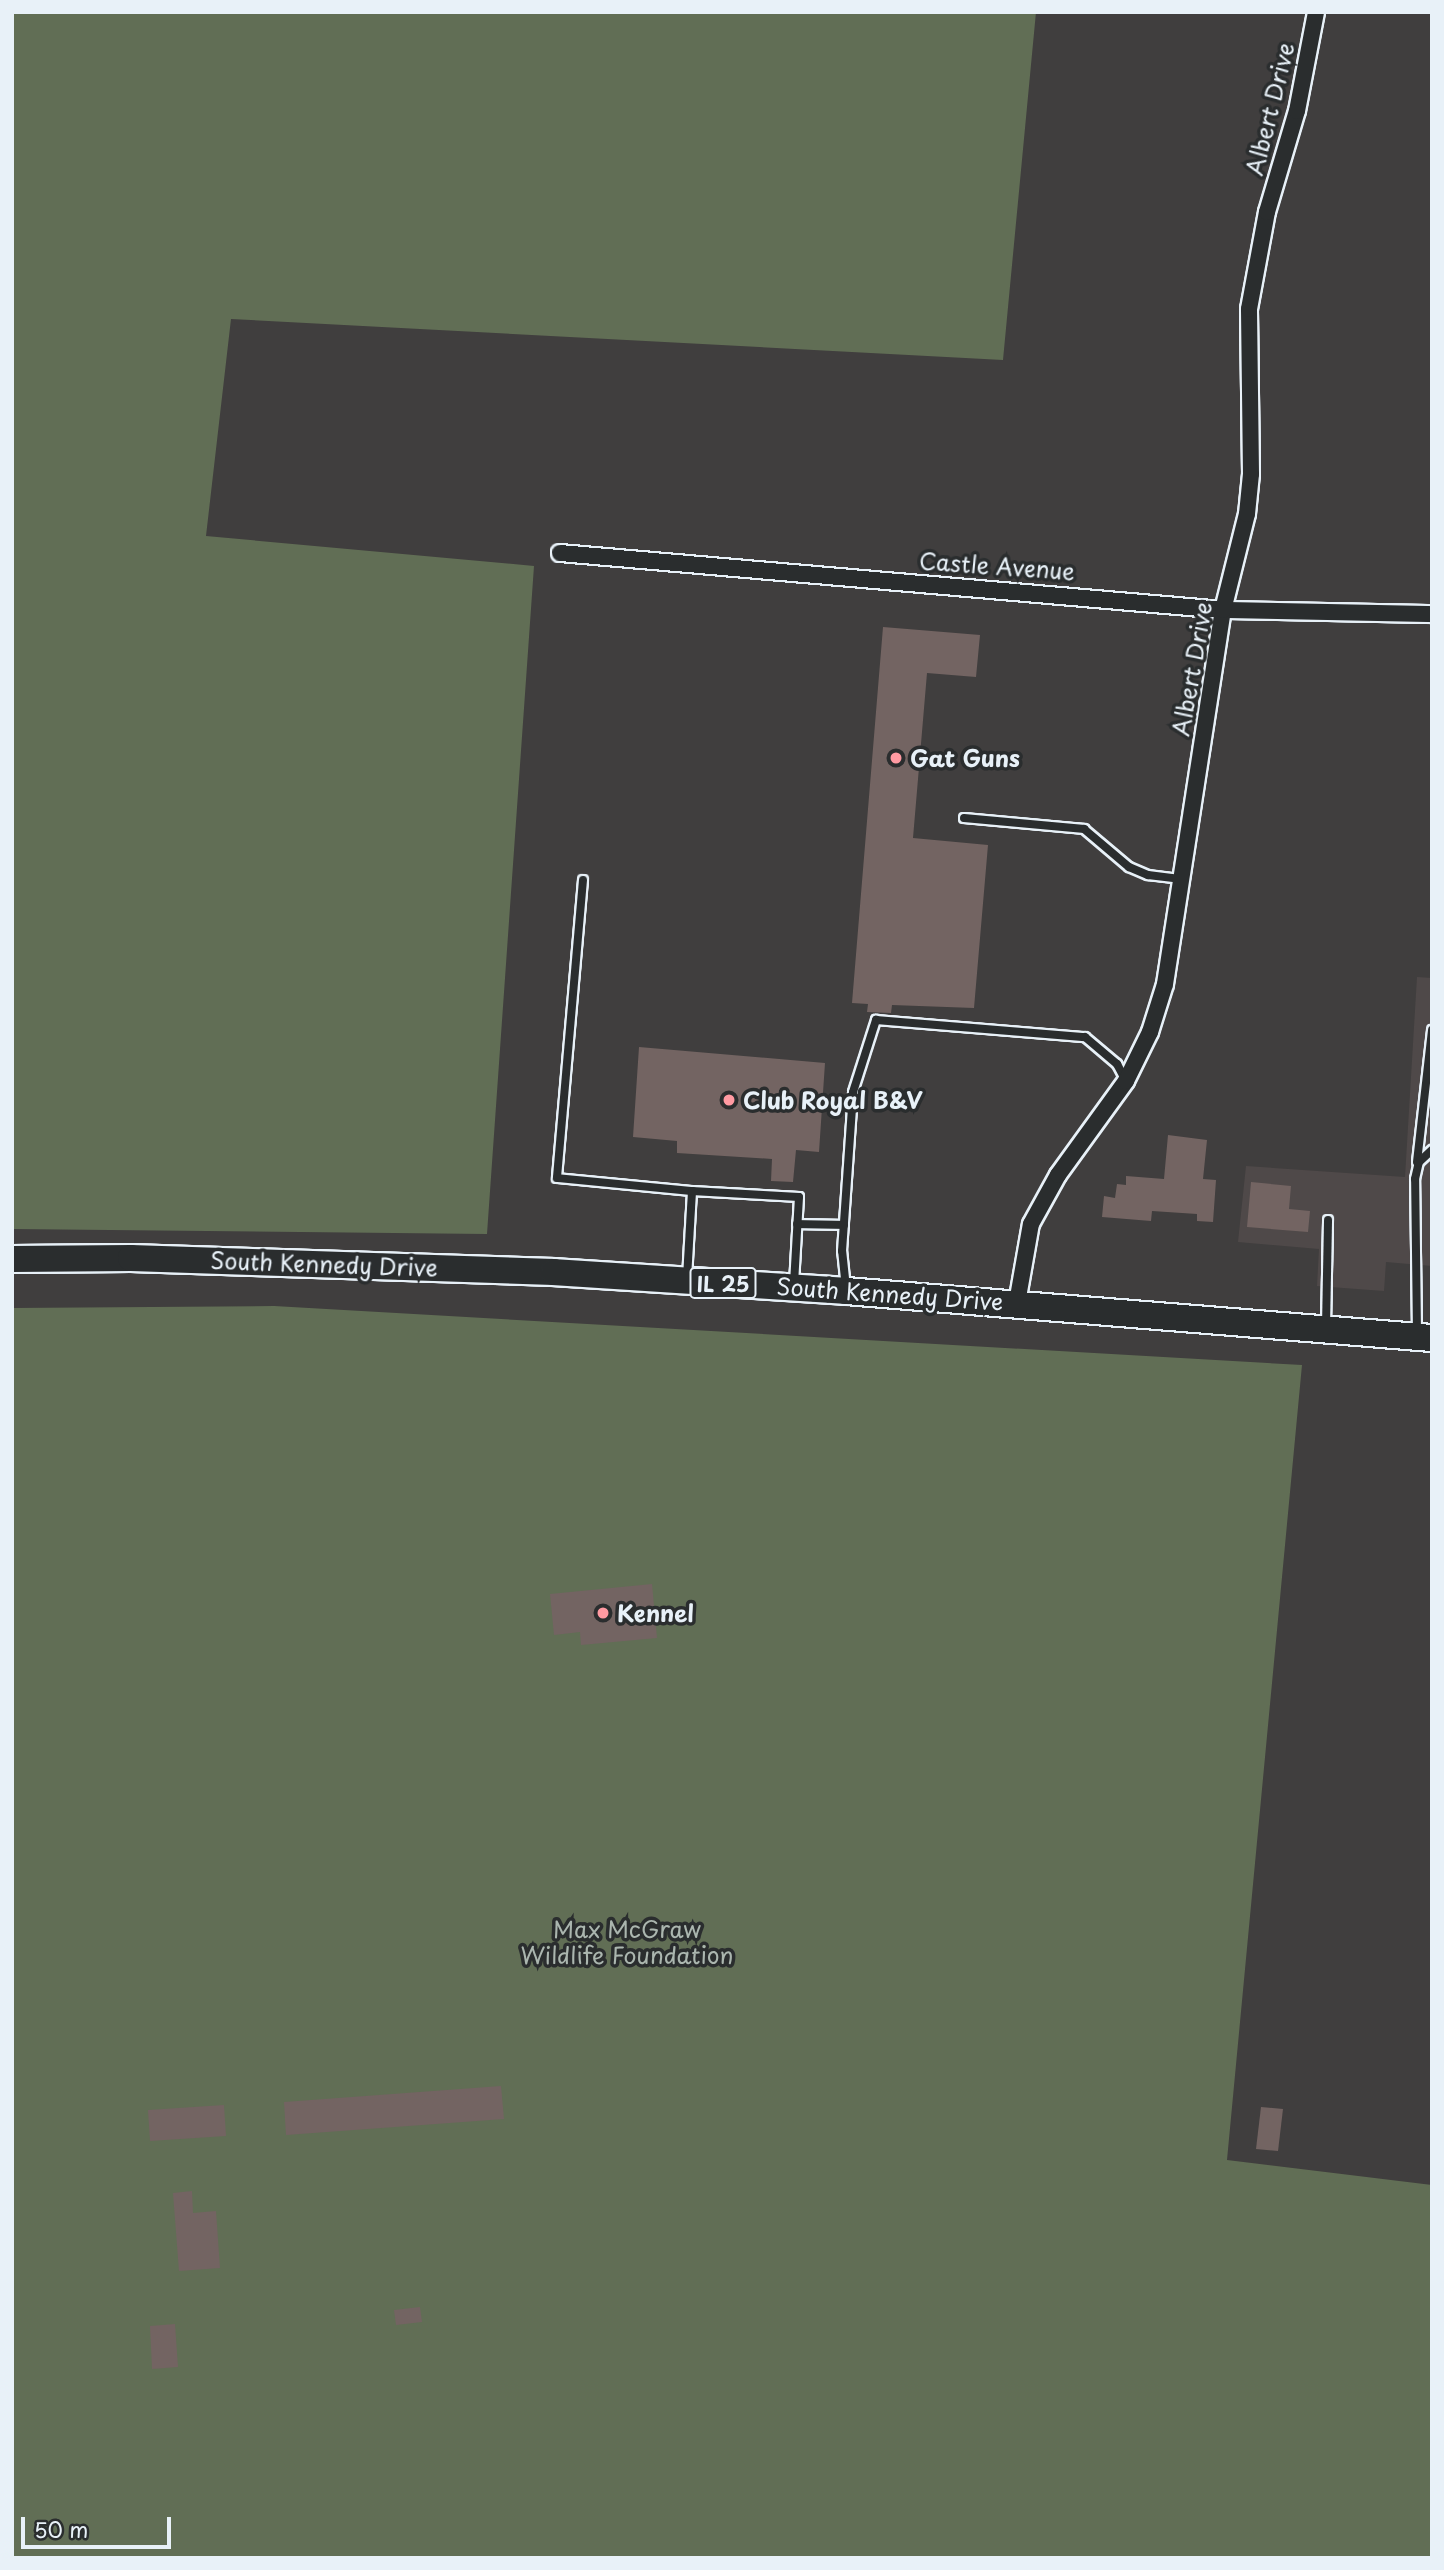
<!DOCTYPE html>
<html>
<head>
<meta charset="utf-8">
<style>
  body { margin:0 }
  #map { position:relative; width:1444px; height:2570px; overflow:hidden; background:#403e3e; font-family:"Playpen Sans",sans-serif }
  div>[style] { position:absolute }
  .built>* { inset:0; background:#4f4949 }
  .green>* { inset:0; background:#616e55 }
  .building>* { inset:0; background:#736462 }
  .roads { filter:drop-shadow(2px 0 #e8f1f8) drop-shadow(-2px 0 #e8f1f8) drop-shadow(0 2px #e8f1f8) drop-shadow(0 -2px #e8f1f8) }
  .service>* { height:8px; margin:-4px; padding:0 4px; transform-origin:4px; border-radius:4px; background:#2a2d2e }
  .minor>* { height:16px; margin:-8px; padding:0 8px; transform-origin:8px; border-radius:8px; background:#2a2d2e }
  .primary>* { height:26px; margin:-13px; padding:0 13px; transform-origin:13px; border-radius:13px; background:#2a2d2e }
  .dots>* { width:19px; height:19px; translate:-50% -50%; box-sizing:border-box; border:4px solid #2a2d2e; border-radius:50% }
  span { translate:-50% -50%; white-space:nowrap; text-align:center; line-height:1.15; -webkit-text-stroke:7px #2a2d2e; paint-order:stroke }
  .shield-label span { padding:2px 5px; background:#2a2d2e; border:2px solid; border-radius:5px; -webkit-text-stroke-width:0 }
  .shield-label { font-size:21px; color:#e8f1f8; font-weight:700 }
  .street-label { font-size:23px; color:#e8f1f8 }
  .poi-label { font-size:23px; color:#e8f1f8; font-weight:700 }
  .left { translate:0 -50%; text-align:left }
  .park-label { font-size:23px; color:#abb6af }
  .frame { position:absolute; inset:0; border:14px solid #e8f1f8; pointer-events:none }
  .scale { position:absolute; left:21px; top:2517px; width:150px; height:32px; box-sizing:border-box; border:4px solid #e8f1f8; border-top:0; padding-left:9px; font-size:21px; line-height:24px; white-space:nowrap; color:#e8f1f8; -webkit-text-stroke:5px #2a2d2e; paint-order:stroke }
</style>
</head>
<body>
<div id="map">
  <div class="built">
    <div style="clip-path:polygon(1417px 977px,1432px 978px,1432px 1266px,1386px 1262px,1384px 1291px,1317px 1286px,1319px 1249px,1238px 1242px,1246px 1166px,1405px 1177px)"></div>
  </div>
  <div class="green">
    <div style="clip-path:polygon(12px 12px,1036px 12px,1003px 360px,231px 319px,206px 536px,534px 566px,487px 1234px,12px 1229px)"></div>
    <div style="clip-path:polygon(274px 1306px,1302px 1365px,1227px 2160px,1432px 2185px,1432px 2558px,12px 2558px,12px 1308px)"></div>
  </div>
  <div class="building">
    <div style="clip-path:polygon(883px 627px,980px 635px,976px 677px,927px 673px,913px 838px,988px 845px,974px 1008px,892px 1005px,891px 1013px,867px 1012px,868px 1004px,852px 1003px)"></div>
    <div style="clip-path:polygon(639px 1047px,825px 1063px,819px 1152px,796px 1150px,793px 1182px,771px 1181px,772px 1159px,677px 1153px,677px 1141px,633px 1137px)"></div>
    <div style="clip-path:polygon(1168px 1135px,1207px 1140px,1203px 1179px,1216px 1180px,1213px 1222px,1197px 1221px,1197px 1214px,1152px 1211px,1151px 1221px,1102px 1217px,1104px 1196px,1115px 1198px,1117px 1184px,1126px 1185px,1126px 1176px,1164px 1179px)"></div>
    <div style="clip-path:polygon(1251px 1182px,1291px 1186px,1289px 1209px,1310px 1211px,1308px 1232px,1247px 1227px)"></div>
    <div style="clip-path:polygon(652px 1584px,657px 1638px,581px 1645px,580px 1632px,554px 1635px,550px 1594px)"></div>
    <div style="clip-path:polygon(501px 2086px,504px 2119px,286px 2135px,284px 2102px)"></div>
    <div style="clip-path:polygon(224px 2105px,226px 2136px,150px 2141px,148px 2110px)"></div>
    <div style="clip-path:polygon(1261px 2107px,1283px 2109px,1278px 2151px,1256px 2149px)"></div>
    <div style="clip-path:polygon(192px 2191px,193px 2213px,216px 2211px,220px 2268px,179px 2271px,173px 2193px)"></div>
    <div style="clip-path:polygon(420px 2307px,422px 2322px,396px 2325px,394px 2310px)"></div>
    <div style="clip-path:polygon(175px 2324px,178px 2367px,152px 2369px,150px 2326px)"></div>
  </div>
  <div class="roads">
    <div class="service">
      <div style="left:964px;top:818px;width:121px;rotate:5.2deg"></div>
      <div style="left:1084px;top:829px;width:59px;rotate:40.2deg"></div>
      <div style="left:1129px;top:867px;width:21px;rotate:23deg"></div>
      <div style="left:1148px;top:875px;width:34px;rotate:7deg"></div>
      <div style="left:583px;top:880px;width:299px;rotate:95deg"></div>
      <div style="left:557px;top:1178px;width:136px;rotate:5.5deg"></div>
      <div style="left:1417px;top:1162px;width:133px;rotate:-83.5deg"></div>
      <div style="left:797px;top:1224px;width:47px;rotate:1.2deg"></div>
      <div style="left:687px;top:1278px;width:87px;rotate:-86.7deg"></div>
      <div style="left:692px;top:1191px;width:107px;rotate:3.2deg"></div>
      <div style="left:799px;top:1197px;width:87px;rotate:93.3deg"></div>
      <div style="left:846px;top:1288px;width:37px;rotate:-96deg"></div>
      <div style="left:842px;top:1251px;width:159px;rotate:-86deg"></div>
      <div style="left:853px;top:1092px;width:76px;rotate:-72.3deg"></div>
      <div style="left:876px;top:1020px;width:210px;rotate:4.7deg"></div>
      <div style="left:1085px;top:1037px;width:42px;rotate:40.2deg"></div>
      <div style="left:1117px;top:1064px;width:17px;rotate:62deg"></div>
      <div style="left:1326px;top:1326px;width:106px;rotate:-88.9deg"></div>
      <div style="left:1417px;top:1333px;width:154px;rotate:-90.7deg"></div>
      <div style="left:1415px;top:1179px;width:17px;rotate:-77deg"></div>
      <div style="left:1419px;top:1162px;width:18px;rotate:-43deg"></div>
    </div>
    <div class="minor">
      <div style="left:560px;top:553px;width:665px;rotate:4.91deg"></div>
      <div style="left:1223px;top:610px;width:209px;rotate:1.1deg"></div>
      <div style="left:1017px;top:1303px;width:80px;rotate:-80deg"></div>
      <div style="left:1031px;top:1224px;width:56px;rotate:-61.1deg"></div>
      <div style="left:1058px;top:1175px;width:116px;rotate:-54.1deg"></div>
      <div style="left:1126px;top:1081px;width:55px;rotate:-63.9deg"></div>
      <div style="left:1150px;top:1032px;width:50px;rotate:-72.6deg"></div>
      <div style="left:1165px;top:984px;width:378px;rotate:-81.2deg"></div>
      <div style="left:1223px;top:610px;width:99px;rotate:-76deg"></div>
      <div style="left:1247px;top:514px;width:40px;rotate:-84.3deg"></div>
      <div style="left:1251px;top:474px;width:165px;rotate:-90.7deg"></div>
      <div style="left:1249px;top:309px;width:99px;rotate:-79.5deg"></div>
      <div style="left:1267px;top:212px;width:105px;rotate:-73.5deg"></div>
      <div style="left:1297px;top:111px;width:101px;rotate:-79.1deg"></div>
    </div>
    <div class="primary">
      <div style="left:12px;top:1259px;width:119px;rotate:-0.5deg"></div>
      <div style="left:131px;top:1258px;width:423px;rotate:1.9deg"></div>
      <div style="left:554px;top:1272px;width:293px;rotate:3.7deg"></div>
      <div style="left:846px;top:1291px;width:588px;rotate:4.59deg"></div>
    </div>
  </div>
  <div class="dots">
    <div style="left:896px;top:758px;background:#ff9aa2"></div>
    <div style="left:729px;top:1100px;background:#ff9aa2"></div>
    <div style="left:603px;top:1613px;background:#ff9aa2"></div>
  </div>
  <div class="shield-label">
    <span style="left:723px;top:1283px">IL 25</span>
  </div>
  <div class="street-label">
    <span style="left:1270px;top:109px;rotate:-76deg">Albert Drive</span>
    <span style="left:997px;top:566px;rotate:4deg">Castle Avenue</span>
    <span style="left:1192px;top:669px;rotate:-80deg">Albert Drive</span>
    <span style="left:324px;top:1264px;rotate:2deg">South Kennedy Drive</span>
    <span style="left:890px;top:1294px;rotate:4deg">South Kennedy Drive</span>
  </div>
  <div class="poi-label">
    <span class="left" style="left:910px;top:758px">Gat Guns</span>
    <span class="left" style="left:743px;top:1100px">Club Royal B&amp;V</span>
    <span class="left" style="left:617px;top:1613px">Kennel</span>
  </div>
  <div class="park-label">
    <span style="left:627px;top:1942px">Max McGraw<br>Wildlife Foundation</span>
  </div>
  <div class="frame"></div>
  <div class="scale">50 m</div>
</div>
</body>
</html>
